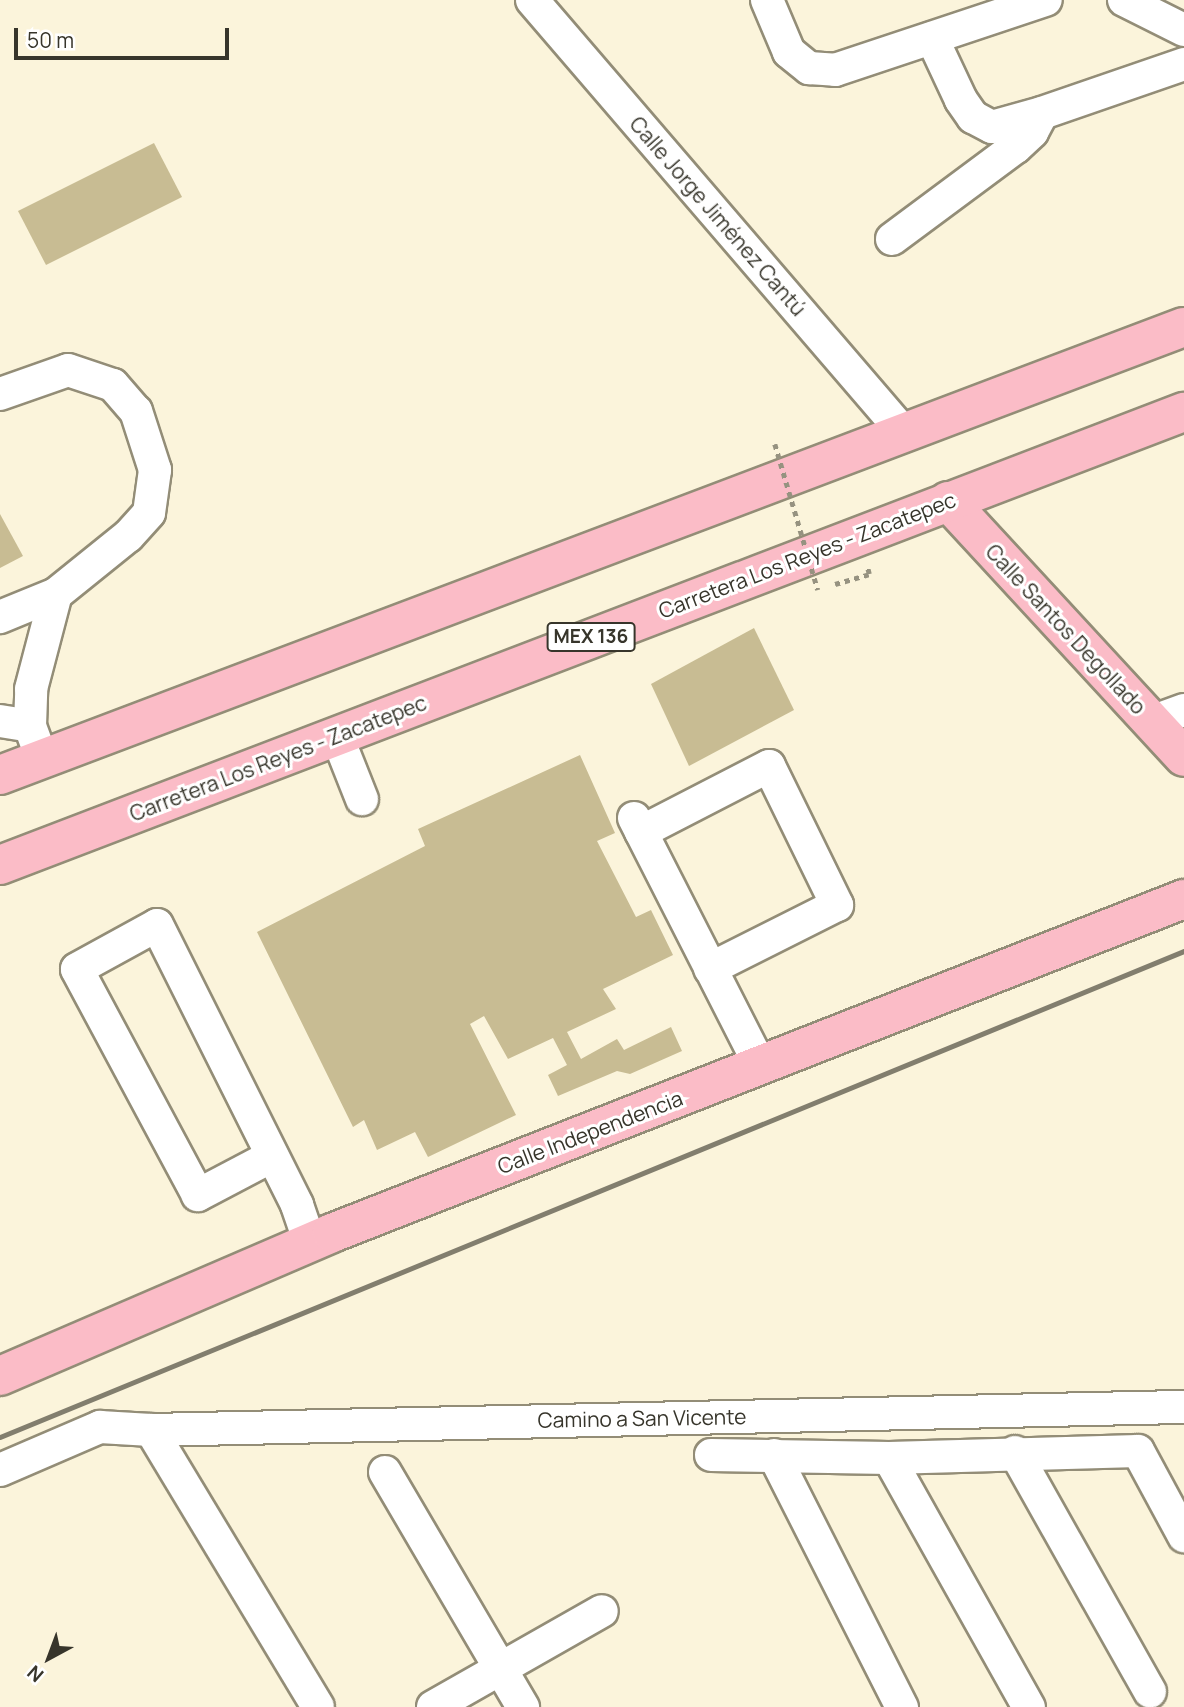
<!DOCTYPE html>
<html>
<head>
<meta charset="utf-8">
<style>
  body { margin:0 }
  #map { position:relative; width:1184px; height:1707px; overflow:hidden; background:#fbf4db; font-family:Manrope,sans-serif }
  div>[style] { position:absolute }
  .building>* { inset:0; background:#c8bc93 }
  .path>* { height:4.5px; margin-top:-2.25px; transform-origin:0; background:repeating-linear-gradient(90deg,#969280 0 5px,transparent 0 10px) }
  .roads { filter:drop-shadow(2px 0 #938d77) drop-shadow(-2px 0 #938d77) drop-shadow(0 2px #938d77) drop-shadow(0 -2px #938d77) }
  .minor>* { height:32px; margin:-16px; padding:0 16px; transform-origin:16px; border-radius:16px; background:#fff }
  .major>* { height:38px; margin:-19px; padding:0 19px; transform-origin:19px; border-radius:19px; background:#fbbcc7 }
  .rail>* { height:5px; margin:-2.5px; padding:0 2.5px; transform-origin:2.5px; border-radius:2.5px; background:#827e6e }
  .path-bridge>* { height:4.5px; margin-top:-2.25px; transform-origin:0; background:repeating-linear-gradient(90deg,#969280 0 5px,transparent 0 10px) }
  span { translate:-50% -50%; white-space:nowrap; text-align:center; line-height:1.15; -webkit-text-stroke:6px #fff; paint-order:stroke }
  .shield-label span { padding:2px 5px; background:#fff; border:2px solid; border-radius:5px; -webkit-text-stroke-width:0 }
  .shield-label { font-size:19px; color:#37352b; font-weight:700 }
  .street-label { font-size:21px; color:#37352b }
  .north { position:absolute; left:14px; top:1623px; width:70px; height:70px; -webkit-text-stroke:5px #fff; paint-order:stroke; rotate:221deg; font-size:19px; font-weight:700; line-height:28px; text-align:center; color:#37352b }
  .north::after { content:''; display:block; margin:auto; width:24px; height:32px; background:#37352b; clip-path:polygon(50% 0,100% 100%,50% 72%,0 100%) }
  .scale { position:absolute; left:14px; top:28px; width:215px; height:32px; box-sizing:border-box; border:4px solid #37352b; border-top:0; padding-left:9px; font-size:21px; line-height:24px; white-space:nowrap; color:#37352b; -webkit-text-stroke:5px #fff; paint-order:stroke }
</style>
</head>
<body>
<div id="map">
  <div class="building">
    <div style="clip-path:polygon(154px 143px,182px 197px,46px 265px,18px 211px)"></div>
    <div style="clip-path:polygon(0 514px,23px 556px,0 568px)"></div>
    <div style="clip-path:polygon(754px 628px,794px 710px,689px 766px,651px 684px)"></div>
    <div style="clip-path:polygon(580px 755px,615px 833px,597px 841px,636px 917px,651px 910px,673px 955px,603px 989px,616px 1009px,567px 1032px,581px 1059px,617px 1039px,624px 1050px,671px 1027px,682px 1051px,630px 1074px,617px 1071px,558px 1096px,548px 1075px,567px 1065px,553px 1038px,508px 1059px,484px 1016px,470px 1024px,516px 1115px,428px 1157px,415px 1132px,377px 1150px,364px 1120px,353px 1127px,257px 932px,425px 846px,418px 829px)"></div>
  </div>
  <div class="path">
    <div style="left:835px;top:584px;width:35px;rotate:-16deg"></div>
    <div style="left:869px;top:574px;width:8px;rotate:-104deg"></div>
  </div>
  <div class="roads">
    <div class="minor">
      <div style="left:532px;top:0;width:569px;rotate:49.34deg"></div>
      <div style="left:767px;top:0;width:56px;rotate:67.1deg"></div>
      <div style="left:789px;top:52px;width:26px;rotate:39deg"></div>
      <div style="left:809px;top:68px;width:26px;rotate:4deg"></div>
      <div style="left:835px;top:70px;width:222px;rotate:-18.4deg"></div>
      <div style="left:1124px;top:0;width:67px;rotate:26.6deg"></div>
      <div style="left:932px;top:38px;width:68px;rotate:64.9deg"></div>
      <div style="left:961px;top:100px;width:21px;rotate:55deg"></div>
      <div style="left:973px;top:117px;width:21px;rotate:28deg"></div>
      <div style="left:992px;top:127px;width:52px;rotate:-15.6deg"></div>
      <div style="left:1042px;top:113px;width:150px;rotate:-19deg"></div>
      <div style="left:892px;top:239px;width:154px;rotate:-36.6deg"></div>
      <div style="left:1016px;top:147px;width:22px;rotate:-43deg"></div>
      <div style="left:1032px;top:132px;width:21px;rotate:-62deg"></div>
      <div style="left:0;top:394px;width:72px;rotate:-19.4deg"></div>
      <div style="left:68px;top:370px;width:47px;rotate:18.4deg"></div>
      <div style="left:113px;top:385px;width:35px;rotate:49deg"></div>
      <div style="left:136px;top:411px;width:62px;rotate:72.1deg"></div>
      <div style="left:155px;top:470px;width:43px;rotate:97.9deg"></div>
      <div style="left:149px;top:513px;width:31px;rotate:132deg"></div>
      <div style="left:128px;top:536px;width:92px;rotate:141.1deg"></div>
      <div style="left:56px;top:594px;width:61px;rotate:157.7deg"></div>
      <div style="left:0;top:721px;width:30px;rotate:9deg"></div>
      <div style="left:1151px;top:722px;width:35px;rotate:-20deg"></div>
      <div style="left:337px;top:736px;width:68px;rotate:68.4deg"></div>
      <div style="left:42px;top:759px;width:35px;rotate:-110deg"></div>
      <div style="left:30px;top:726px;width:37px;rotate:-88deg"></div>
      <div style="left:31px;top:689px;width:98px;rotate:-75.3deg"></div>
      <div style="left:634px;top:818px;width:277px;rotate:63deg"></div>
      <div style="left:641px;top:832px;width:144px;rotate:-27.3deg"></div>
      <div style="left:769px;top:766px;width:155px;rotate:63.9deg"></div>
      <div style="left:837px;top:905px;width:142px;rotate:153.3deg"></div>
      <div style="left:272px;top:1156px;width:84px;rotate:152.2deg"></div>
      <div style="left:198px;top:1195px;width:256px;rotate:-118.2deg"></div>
      <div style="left:77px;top:969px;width:91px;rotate:-28.8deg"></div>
      <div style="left:157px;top:925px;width:313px;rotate:63.4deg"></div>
      <div style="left:297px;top:1205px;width:40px;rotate:71.1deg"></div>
      <div style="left:151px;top:1430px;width:323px;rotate:58.9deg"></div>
      <div style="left:1015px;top:1452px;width:275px;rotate:60.6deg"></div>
      <div style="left:711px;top:1455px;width:178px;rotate:1deg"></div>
      <div style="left:889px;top:1458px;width:249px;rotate:-1.6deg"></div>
      <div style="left:1138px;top:1451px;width:97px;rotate:61.6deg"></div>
      <div style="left:774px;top:1455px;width:283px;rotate:63.1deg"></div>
      <div style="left:889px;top:1458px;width:286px;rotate:60.7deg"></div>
      <div style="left:0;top:1470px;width:109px;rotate:-23.3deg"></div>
      <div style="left:100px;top:1427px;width:51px;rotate:3.4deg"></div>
      <div style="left:151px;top:1430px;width:1033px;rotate:-1.28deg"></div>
      <div style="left:385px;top:1472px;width:273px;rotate:59.6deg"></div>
      <div style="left:433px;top:1707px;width:194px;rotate:-29.6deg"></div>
    </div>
    <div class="major">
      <div style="left:948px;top:501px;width:348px;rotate:47.3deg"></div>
      <div style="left:0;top:775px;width:1266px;rotate:-20.73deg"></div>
      <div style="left:0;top:865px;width:1268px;rotate:-20.94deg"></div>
      <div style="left:0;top:1376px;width:361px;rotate:-23.3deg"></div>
      <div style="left:332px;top:1233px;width:915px;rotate:-21.41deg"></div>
    </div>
  </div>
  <div class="rail">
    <div style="left:0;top:1437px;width:1280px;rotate:-22.32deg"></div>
  </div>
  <div class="path-bridge">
    <div style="left:775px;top:444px;width:152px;rotate:73.6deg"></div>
  </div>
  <div class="shield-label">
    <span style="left:591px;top:637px">MEX 136</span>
  </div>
  <div class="street-label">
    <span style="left:718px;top:216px;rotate:49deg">Calle Jorge Jiménez Cantú</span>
    <span style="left:807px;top:555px;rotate:-21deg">Carretera Los Reyes - Zacatepec</span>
    <span style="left:1066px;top:629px;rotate:47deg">Calle Santos Degollado</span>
    <span style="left:278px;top:758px;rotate:-21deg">Carretera Los Reyes - Zacatepec</span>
    <span style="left:590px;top:1132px;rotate:-21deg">Calle Independencia</span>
    <span style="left:642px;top:1418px;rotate:-1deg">Camino a San Vicente</span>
  </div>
  <div class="north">N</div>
  <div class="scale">50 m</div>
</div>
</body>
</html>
